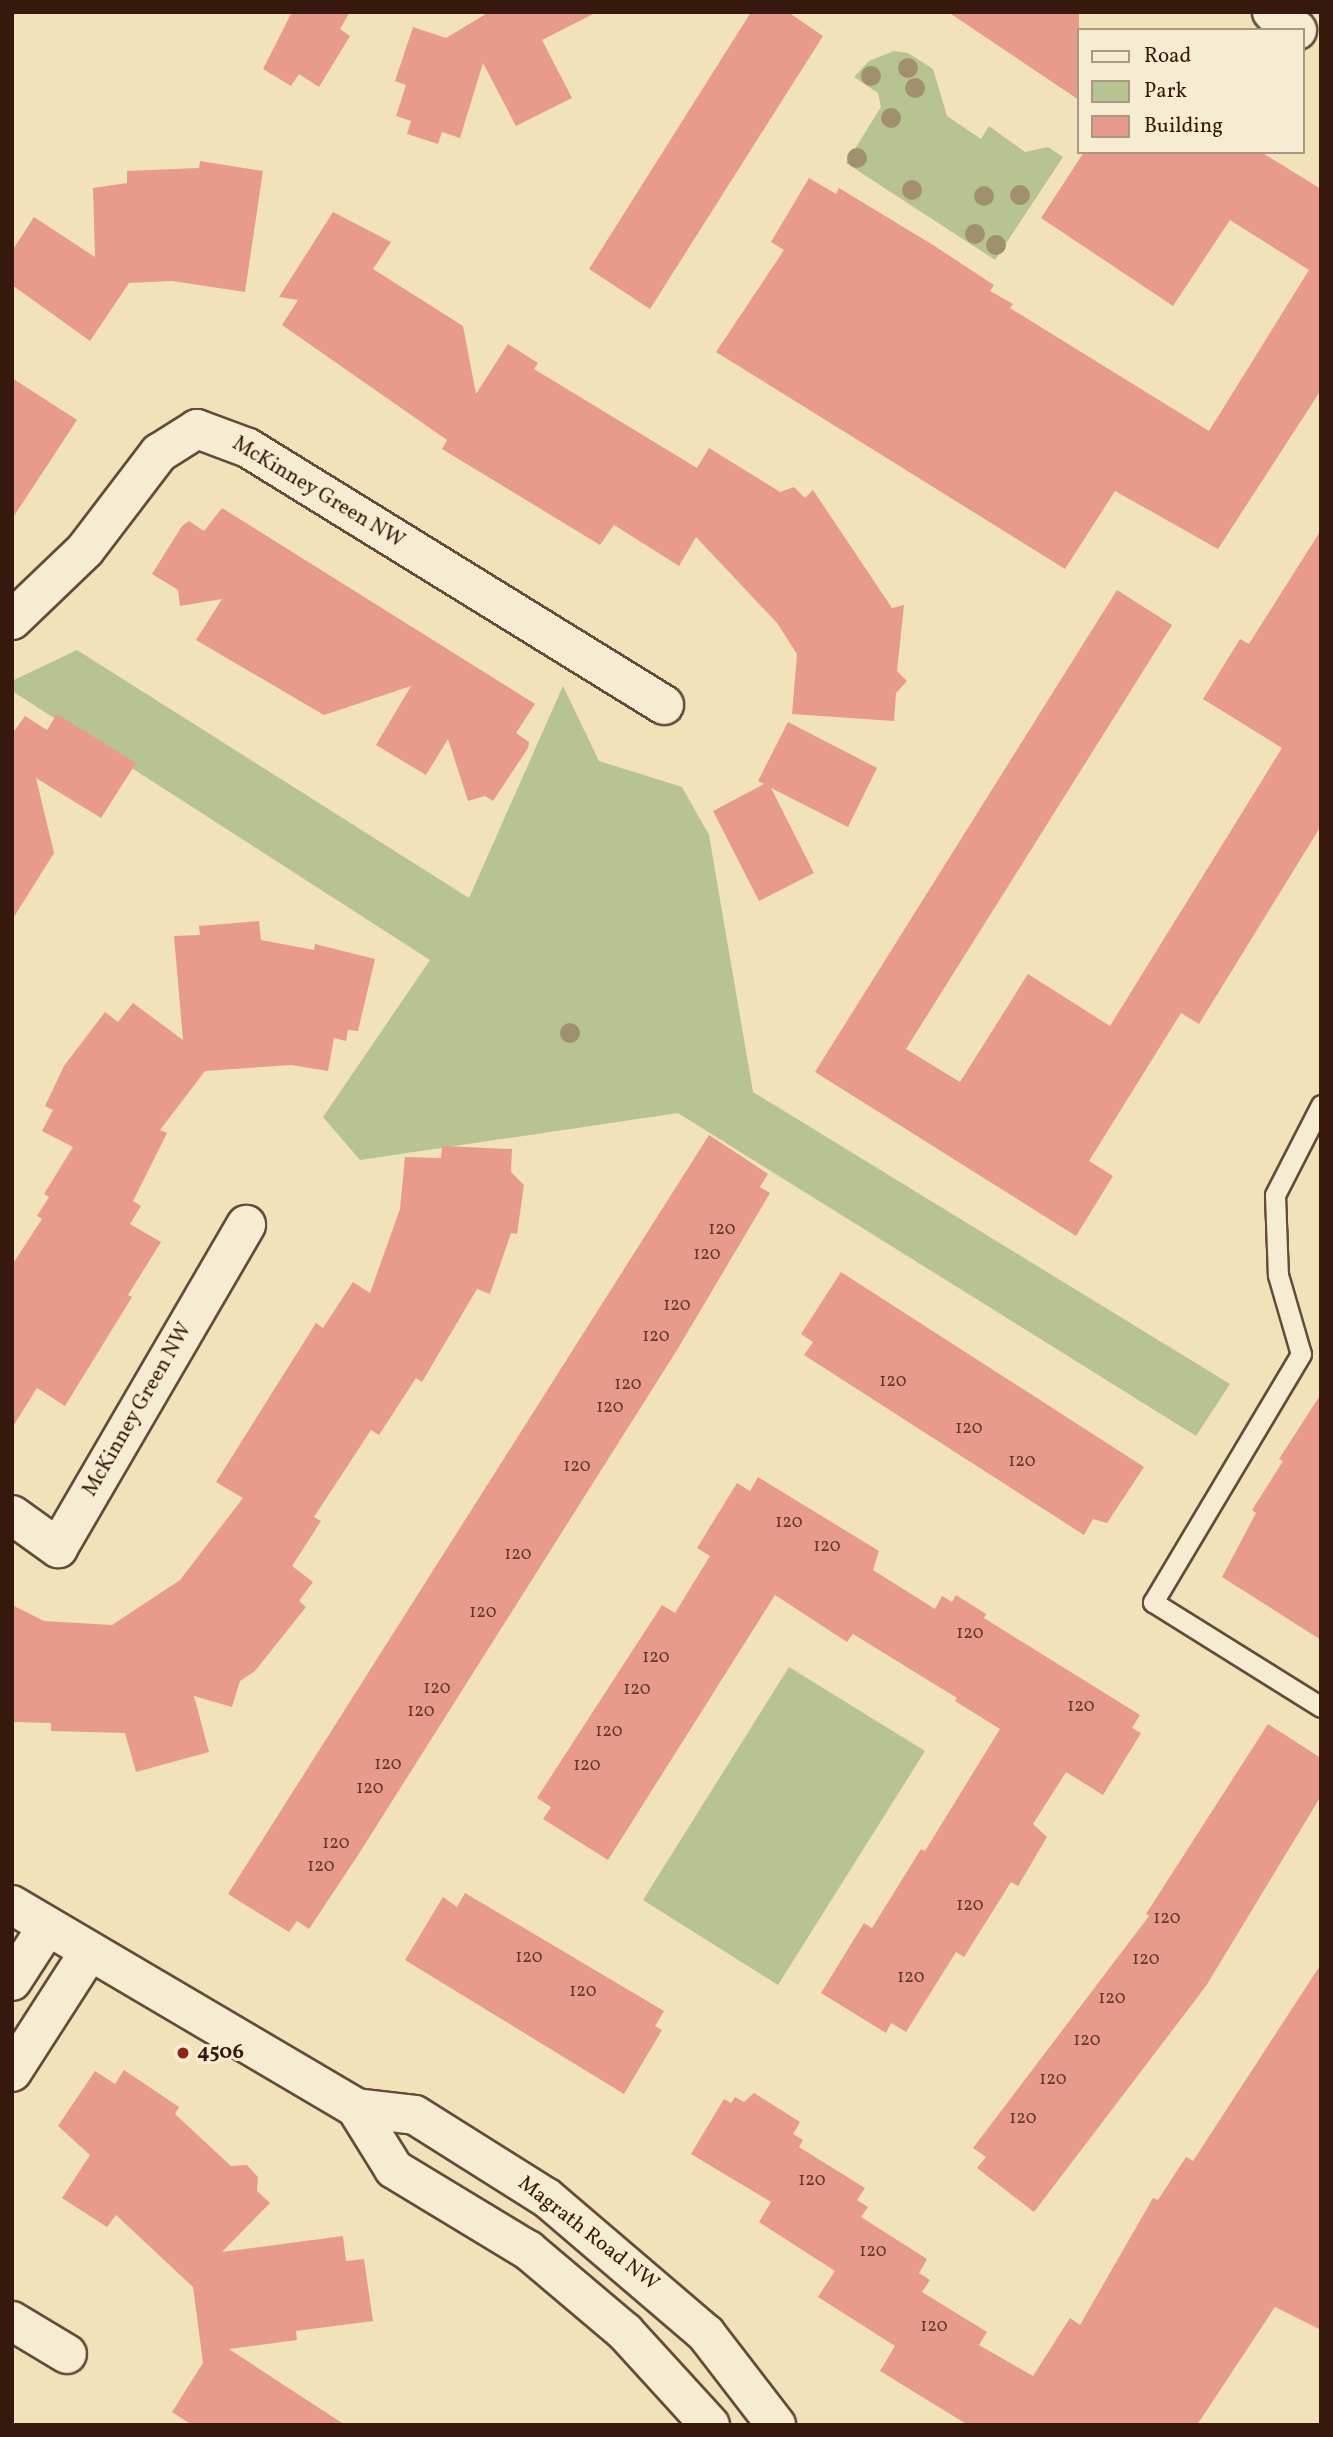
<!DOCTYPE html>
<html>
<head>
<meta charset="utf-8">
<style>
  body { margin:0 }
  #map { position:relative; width:1333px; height:2437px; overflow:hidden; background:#f1e2ba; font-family:Vollkorn,serif }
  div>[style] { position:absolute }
  .green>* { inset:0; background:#b7c492 }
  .building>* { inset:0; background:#e89b8c }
  .roads { filter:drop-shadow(2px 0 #654b38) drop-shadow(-2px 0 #654b38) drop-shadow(0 2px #654b38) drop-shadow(0 -2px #654b38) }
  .lane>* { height:19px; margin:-9.5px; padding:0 9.5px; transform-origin:9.5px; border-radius:9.5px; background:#f6ecd2 }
  .street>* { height:38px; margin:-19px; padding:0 19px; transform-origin:19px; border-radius:19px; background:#f6ecd2 }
  .secondary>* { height:38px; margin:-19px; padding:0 19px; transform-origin:19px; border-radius:19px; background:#f6ecd2 }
  .trees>* { width:20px; height:20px; margin:-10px; border-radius:50%; background:#a09070 }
  .dots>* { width:19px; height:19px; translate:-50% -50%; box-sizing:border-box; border:4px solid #f6ecd2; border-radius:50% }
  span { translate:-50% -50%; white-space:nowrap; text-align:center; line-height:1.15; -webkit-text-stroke:6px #f6ecd2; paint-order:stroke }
  .number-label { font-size:18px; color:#623a2c }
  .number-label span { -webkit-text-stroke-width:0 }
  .street-label { font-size:21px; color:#36190c }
  .poi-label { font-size:21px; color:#36190c; font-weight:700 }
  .left { translate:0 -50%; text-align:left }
  .frame { position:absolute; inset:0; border:14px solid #36190c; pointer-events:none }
  .legend { position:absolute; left:1077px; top:28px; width:228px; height:126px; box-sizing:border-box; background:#f6ecd2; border:2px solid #a99883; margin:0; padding:9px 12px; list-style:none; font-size:21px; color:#36190c }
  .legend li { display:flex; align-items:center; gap:14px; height:35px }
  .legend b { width:35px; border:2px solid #a99883 }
</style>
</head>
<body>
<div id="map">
  <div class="green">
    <div style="clip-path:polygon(894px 51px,908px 53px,933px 69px,947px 116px,981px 139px,989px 126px,1025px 152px,1048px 147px,1063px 157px,995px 260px,846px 163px,881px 107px,878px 93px,854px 77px,869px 61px)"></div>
    <div style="clip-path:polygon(77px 650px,469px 898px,563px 686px,599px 761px,682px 787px,709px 835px,753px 1092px,1230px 1384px,1196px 1436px,678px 1113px,360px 1160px,323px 1117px,430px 960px,12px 691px,12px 681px)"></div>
    <div style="clip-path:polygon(789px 1667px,925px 1751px,778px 1985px,643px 1900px)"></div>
  </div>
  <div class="building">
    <div style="clip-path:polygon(292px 12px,350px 12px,340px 29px,350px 36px,319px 87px,299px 74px,291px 86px,263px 69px)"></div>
    <div style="clip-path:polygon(489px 12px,597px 12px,542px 40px,572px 98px,516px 126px,483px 63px,460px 138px,442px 132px,438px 144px,407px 134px,411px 121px,396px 116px,406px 85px,395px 81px,413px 27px,446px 38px)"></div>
    <div style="clip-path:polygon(751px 12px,788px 12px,823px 36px,650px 309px,589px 269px)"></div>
    <div style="clip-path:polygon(948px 12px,1079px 12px,1079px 100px)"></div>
    <div style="clip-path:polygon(1084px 152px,1261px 152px,1321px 189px,1321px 390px,1218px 549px,1115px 491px,1065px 569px,716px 352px,784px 250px,771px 242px,809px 178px,836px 194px,839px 188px,933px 245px,994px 285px,990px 291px,1013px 304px,1010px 308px,1209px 431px,1309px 270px,1230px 220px,1173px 306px,1041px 218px)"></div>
    <div style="clip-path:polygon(200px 161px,263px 171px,245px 292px,172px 281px,129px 283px,90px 341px,12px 285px,12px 251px,34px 217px,95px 257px,93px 188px,127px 183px,127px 171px,199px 168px)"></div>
    <div style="clip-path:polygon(333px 212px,391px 242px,373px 269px,463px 326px,476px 394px,508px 344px,538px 363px,534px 369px,697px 468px,709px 448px,780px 492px,794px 487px,805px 498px,813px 490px,892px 608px,904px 605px,897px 671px,907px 681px,896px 693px,894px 721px,792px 714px,797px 654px,777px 623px,696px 537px,679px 566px,614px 525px,600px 545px,442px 449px,447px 440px,282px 325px,298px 300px,279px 297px)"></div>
    <div style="clip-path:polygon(12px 378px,77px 420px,12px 519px)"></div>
    <div style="clip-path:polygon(222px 508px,535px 704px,516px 733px,529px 742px,528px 748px,493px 801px,485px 796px,468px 801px,448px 739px,426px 775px,376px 745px,411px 686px,324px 715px,196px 640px,222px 599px,180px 606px,178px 590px,152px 574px,182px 526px,189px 521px,204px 531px)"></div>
    <div style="clip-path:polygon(1321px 530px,1321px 826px,1199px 1024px,1181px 1013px,1089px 1161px,1113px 1176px,1076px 1236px,815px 1072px,1117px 590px,1172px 625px,906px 1049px,960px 1082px,1028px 974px,1110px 1026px,1282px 748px,1203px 699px,1240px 639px,1249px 644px)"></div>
    <div style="clip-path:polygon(57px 714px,136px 763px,101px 818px,36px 778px,54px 853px,12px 920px,12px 734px,25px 716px,47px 730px)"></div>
    <div style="clip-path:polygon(788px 722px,877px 768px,848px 827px,771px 788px,814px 873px,759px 901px,713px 811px,764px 784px,758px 781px)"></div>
    <div style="clip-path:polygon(259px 921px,261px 940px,314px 950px,315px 944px,375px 959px,358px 1031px,348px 1030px,346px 1041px,334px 1038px,328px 1071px,291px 1065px,205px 1071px,160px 1130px,167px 1133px,133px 1201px,141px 1206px,130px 1224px,161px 1242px,128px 1295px,132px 1297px,65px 1406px,37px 1388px,12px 1428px,12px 1265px,42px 1219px,37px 1216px,49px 1197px,44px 1194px,73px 1147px,42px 1131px,53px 1110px,45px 1106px,64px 1066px,105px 1012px,118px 1022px,133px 1003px,183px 1040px,174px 936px,200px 935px,199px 926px)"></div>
    <div style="clip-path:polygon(709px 1135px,768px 1174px,760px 1187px,770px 1193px,677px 1350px,360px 1852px,309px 1929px,297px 1921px,289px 1932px,228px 1894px)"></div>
    <div style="clip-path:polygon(442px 1146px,512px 1149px,511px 1172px,524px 1185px,517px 1234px,511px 1233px,490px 1294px,477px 1289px,422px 1382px,416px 1378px,379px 1435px,371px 1430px,314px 1517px,321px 1521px,292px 1566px,313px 1582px,299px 1601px,306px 1607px,255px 1671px,240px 1681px,232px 1707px,194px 1696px,209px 1752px,136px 1772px,125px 1733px,51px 1731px,51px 1723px,12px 1722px,12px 1605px,44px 1621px,112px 1625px,180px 1580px,243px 1498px,216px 1482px,316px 1323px,323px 1328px,353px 1282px,370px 1293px,400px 1209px,405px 1157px,441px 1158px)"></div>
    <div style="clip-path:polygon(841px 1272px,1144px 1467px,1107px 1523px,1093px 1519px,1084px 1535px,804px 1355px,813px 1342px,801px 1334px)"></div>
    <div style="clip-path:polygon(1321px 1394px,1321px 1640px,1222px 1577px,1256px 1513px,1252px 1510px,1283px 1461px,1279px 1459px)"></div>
    <div style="clip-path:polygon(758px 1477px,879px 1551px,873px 1570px,935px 1609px,942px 1596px,952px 1602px,956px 1595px,986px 1614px,984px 1618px,1140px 1715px,1132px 1728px,1141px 1733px,1103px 1795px,1066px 1772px,1033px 1824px,1047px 1837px,1018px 1886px,1011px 1882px,964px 1957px,956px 1952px,906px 2032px,891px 2023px,886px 2033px,821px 1993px,864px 1923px,872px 1928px,921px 1849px,925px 1851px,1000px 1729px,955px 1701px,957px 1698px,853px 1634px,847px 1642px,775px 1595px,608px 1860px,543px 1819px,551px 1807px,537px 1798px,662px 1605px,675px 1613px,710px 1556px,697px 1548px,737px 1483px,750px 1491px)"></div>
    <div style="clip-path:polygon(1268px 1724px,1321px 1758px,1321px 1796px,1206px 1986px,1034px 2212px,977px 2168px,986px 2157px,973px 2148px,1149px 1916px,1146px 1914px)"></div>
    <div style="clip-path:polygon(465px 1893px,664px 2011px,655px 2026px,662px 2030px,624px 2094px,405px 1960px,443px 1897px,457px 1907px)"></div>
    <div style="clip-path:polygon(1321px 1964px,1321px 2330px,1275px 2307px,1197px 2425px,968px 2425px,880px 2371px,895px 2346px,818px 2297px,835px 2271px,759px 2222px,771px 2202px,691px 2154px,724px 2099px,731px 2103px,735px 2097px,744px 2102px,754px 2093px,800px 2122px,793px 2134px,803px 2140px,799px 2147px,865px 2188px,857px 2200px,868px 2207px,861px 2217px,927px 2259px,919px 2273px,930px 2280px,922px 2292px,987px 2332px,979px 2345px,1033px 2376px,1070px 2318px,1080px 2325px,1153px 2198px,1158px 2200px,1186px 2157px,1193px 2161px)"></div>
    <div style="clip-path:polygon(124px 2070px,179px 2107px,175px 2114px,231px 2166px,247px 2165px,258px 2177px,257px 2191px,270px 2203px,222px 2252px,343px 2236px,346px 2261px,364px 2259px,373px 2321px,296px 2331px,297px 2340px,229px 2349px,345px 2425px,192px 2425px,172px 2412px,203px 2363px,193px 2287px,116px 2215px,107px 2227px,62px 2198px,90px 2155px,58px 2126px,95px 2071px,115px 2084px)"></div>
  </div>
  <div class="roads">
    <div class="lane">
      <div style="left:1321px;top:1105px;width:101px;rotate:117.1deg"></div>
      <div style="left:1275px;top:1195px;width:80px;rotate:87.9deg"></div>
      <div style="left:1278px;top:1275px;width:82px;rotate:73.8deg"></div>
      <div style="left:1301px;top:1354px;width:289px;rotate:120.8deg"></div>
      <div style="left:1153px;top:1602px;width:198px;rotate:32deg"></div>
    </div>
    <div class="street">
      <div style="left:12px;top:620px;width:101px;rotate:-43.8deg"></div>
      <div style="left:85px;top:550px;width:122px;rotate:-52.7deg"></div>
      <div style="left:159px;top:453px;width:45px;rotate:-32.3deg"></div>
      <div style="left:197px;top:429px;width:54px;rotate:20.4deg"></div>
      <div style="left:248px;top:448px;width:489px;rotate:31.7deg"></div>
      <div style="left:12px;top:1515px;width:57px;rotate:35.7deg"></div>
      <div style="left:58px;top:1548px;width:374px;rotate:-59.8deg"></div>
      <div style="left:12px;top:1981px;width:64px;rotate:-57.1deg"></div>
      <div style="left:12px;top:2072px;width:143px;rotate:-57.3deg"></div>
      <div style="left:12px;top:2321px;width:64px;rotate:31deg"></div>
    </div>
    <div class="secondary">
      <div style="left:1272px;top:12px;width:31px;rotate:36deg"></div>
      <div style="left:12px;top:1905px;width:399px;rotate:30.5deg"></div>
      <div style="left:356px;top:2108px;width:59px;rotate:6.8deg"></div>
      <div style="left:415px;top:2115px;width:156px;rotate:32.2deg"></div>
      <div style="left:547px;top:2198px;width:209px;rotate:40.5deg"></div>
      <div style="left:706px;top:2334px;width:115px;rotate:52.4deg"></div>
      <div style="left:356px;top:2108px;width:72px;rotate:58.1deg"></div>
      <div style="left:394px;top:2169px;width:157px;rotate:31.2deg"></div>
      <div style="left:528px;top:2250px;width:127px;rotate:40.2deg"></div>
      <div style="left:625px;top:2332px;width:126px;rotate:47.6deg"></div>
    </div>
  </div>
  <div class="trees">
    <div style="left:908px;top:68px"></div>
    <div style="left:871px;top:76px"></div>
    <div style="left:915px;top:88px"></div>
    <div style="left:891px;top:118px"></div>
    <div style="left:857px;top:158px"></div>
    <div style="left:912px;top:190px"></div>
    <div style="left:1020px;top:195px"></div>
    <div style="left:984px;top:196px"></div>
    <div style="left:975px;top:234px"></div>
    <div style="left:996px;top:245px"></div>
    <div style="left:570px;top:1033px"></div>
  </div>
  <div class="dots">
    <div style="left:183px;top:2053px;background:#8f2418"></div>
  </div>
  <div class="number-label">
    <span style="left:722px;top:1230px">120</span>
    <span style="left:707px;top:1255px">120</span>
    <span style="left:677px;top:1306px">120</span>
    <span style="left:656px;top:1337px">120</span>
    <span style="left:893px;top:1382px">120</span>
    <span style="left:628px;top:1385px">120</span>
    <span style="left:610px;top:1408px">120</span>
    <span style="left:969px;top:1429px">120</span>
    <span style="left:1022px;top:1462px">120</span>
    <span style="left:577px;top:1467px">120</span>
    <span style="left:789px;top:1523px">120</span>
    <span style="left:827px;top:1547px">120</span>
    <span style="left:518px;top:1555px">120</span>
    <span style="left:483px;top:1613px">120</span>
    <span style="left:970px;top:1634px">120</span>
    <span style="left:656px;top:1658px">120</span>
    <span style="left:437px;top:1689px">120</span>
    <span style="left:637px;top:1690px">120</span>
    <span style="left:1081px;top:1707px">120</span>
    <span style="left:421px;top:1712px">120</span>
    <span style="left:609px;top:1732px">120</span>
    <span style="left:388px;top:1765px">120</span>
    <span style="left:587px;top:1766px">120</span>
    <span style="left:370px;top:1789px">120</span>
    <span style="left:336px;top:1844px">120</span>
    <span style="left:321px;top:1867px">120</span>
    <span style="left:970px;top:1906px">120</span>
    <span style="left:1167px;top:1919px">120</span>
    <span style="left:529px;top:1958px">120</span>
    <span style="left:1146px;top:1960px">120</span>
    <span style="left:911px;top:1978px">120</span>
    <span style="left:583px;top:1992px">120</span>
    <span style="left:1112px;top:1999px">120</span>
    <span style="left:1087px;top:2041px">120</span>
    <span style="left:1053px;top:2080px">120</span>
    <span style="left:1023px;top:2119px">120</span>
    <span style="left:812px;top:2181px">120</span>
    <span style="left:873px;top:2252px">120</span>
    <span style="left:934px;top:2327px">120</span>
  </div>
  <div class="street-label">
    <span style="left:318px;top:493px;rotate:31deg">McKinney Green NW</span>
    <span style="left:138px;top:1410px;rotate:-60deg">McKinney Green NW</span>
    <span style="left:588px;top:2234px;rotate:38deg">Magrath Road NW</span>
  </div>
  <div class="poi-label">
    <span class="left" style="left:197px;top:2053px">4506</span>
  </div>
  <div class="frame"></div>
  <ul class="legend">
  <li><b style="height:9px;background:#f6ecd2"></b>Road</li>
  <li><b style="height:19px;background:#b7c492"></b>Park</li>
  <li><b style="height:19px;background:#e89b8c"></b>Building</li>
  </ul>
</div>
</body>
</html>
